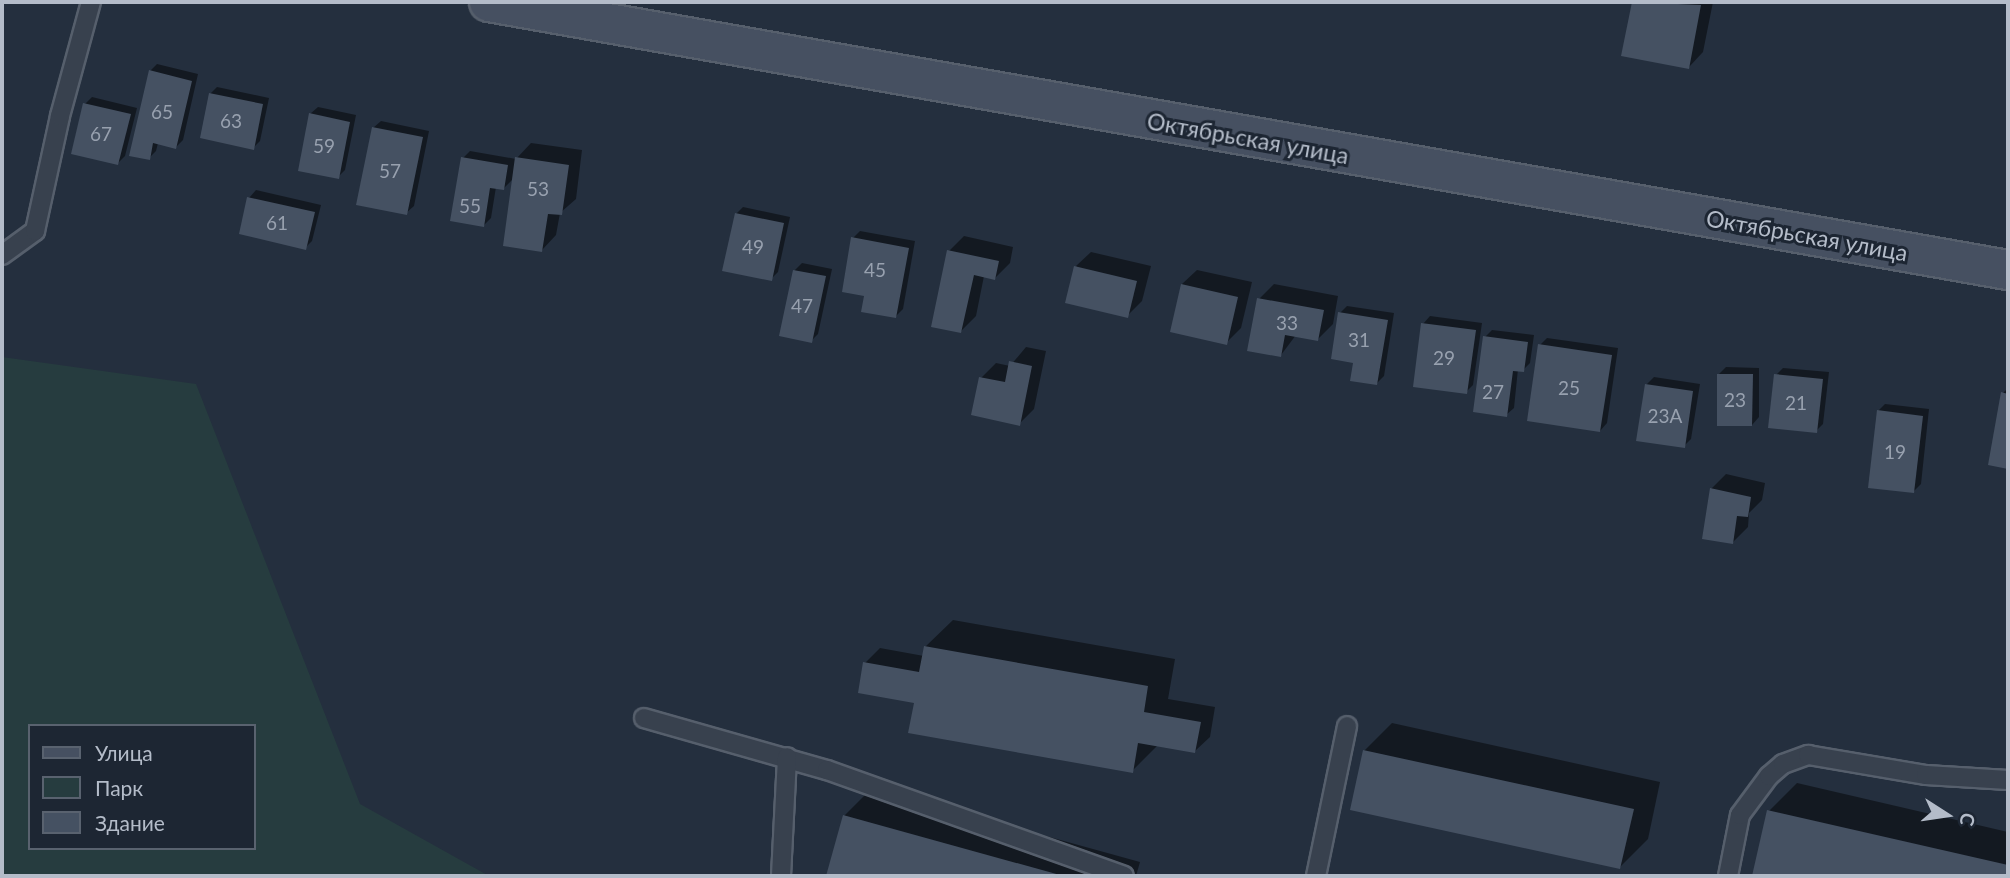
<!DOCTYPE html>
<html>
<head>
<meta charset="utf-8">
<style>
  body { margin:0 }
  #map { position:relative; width:2010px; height:878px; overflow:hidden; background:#242f3e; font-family:Lato,sans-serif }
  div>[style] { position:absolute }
  .green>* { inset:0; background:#263c3f }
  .shadow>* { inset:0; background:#0007 }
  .building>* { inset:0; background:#455162 }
  .roads { filter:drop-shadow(2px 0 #565f6c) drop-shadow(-2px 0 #565f6c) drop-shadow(0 2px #565f6c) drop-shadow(0 -2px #565f6c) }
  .lane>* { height:18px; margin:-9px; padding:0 9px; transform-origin:9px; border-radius:9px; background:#38414e }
  .secondary>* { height:38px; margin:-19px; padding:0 19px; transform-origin:19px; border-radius:19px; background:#465061 }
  span { translate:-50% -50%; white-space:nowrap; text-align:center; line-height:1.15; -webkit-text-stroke:6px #1d2633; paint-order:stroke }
  .number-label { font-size:19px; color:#98a1af }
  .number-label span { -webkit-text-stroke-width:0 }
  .street-label { font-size:23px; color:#b4bcc9 }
  .frame { position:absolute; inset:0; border:4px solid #b4bcc9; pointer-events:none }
  .legend { position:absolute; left:28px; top:724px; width:228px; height:126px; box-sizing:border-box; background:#1d2633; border:2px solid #59626f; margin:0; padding:9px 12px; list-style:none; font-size:21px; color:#b4bcc9 }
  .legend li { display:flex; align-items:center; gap:14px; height:35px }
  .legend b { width:35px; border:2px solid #59626f }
  .north { position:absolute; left:1912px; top:780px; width:70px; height:70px; -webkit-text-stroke:5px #1d2633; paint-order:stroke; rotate:102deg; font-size:19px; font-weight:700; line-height:28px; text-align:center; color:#b4bcc9 }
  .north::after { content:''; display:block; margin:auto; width:24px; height:32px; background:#b4bcc9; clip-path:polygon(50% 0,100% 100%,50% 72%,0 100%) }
</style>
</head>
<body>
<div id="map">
  <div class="green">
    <div style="clip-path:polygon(evenodd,2px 357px,196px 384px,360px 804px,489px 876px,2px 876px,2px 357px,30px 726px,254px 726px,254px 848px,30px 848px,30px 726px)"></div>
  </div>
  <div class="shadow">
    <div style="clip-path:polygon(1634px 2px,1713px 2px,1703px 52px,1689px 67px,1623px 54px)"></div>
    <div style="clip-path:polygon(157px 64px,198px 74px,183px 140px,176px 147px,158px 143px,156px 151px,149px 158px,150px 71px)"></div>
    <div style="clip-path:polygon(217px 87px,269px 98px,260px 141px,253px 148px,210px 94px)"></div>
    <div style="clip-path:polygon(92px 97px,137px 108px,125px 156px,118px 163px,85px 104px)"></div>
    <div style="clip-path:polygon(318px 107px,356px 115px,345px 170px,338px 177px,310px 114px)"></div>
    <div style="clip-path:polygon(381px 121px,429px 131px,414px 206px,406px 213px,373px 128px)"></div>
    <div style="clip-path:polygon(531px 143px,582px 150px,576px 199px,560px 213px,556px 235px,542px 250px,514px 178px,503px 189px,496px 187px,491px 218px,484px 225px,463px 158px,470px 151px,516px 159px)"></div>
    <div style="clip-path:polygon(256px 190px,321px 205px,312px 241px,305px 248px,249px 198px)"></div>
    <div style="clip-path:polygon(743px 207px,790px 217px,778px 272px,771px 279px,736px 214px)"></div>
    <div style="clip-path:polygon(860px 231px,915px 241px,903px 309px,896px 316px,865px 295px,853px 238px)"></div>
    <div style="clip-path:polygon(964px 236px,1013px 247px,1010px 263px,995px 278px,984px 276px,976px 316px,961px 331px,949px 251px)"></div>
    <div style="clip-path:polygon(1091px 252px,1151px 266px,1142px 301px,1127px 316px,1076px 266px)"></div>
    <div style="clip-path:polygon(802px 263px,832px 269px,818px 334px,811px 341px,795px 270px)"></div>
    <div style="clip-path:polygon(1197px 270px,1252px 282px,1241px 328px,1226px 343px,1182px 284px)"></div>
    <div style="clip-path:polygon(1274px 284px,1338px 296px,1333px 324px,1318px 339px,1296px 335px,1281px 355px,1259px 299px)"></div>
    <div style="clip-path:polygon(1347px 306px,1394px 313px,1384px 376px,1377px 383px,1355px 361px,1340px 313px)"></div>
    <div style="clip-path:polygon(1430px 316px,1482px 323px,1473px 385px,1466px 392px,1423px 324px)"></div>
    <div style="clip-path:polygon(1492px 330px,1534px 335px,1530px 363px,1523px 370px,1518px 369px,1514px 408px,1506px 415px,1485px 337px)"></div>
    <div style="clip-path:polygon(1547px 338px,1618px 348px,1607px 423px,1600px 431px,1540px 345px)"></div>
    <div style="clip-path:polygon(1026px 347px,1046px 351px,1034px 409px,1019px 424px,981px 378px,996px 363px,1010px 366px)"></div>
    <div style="clip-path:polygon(1726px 367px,1759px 368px,1759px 417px,1752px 425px,1719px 374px)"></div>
    <div style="clip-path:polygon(1783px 368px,1829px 372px,1823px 424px,1816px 431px,1776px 375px)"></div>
    <div style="clip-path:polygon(1654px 377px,1700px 384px,1691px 439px,1684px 446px,1646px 385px)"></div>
    <div style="clip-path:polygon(2008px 388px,2008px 467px,1990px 464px,2003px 393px)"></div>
    <div style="clip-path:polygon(1885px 404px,1929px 409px,1921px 484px,1914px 491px,1878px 411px)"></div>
    <div style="clip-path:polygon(1726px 474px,1765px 483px,1762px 500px,1749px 513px,1748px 527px,1733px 542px,1711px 489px)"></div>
    <div style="clip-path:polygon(953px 620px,1175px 659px,1168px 699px,1215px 707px,1210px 737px,1195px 751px,1158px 745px,1132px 771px,916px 702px,865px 663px,880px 648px,924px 656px,925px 647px)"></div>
    <div style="clip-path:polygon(1392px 723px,1660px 782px,1648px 839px,1620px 867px,1364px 751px)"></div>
    <div style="clip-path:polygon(1797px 783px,2008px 832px,2008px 876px,1754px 876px,1769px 811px)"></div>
    <div style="clip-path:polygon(872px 788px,1140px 862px,1136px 876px,828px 876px,844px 816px)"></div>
  </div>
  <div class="building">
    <div style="clip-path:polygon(1632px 2px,1701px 5px,1689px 69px,1621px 56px)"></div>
    <div style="clip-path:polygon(149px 70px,192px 81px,176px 149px,153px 143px,150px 160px,129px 156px)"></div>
    <div style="clip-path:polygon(209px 93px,263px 104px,254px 150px,200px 138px)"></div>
    <div style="clip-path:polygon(83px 103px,131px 114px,118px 165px,71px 154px)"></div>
    <div style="clip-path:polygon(309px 113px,350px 122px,339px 179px,298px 171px)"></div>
    <div style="clip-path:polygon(372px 127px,423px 137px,407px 215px,356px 205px)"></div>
    <div style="clip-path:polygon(461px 157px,508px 165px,504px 190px,490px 188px,484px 227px,450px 221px)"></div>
    <div style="clip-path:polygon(515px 157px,569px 165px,562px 215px,548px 214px,542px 252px,503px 246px)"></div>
    <div style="clip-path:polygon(247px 197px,315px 212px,306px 250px,239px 234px)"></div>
    <div style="clip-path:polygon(735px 213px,784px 223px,772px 281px,722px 271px)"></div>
    <div style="clip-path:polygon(851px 237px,909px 248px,896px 318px,861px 312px,864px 296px,842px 292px)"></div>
    <div style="clip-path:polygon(947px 250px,999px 261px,995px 280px,974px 275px,961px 333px,931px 327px)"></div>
    <div style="clip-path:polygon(1074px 266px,1137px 281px,1128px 318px,1065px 303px)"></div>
    <div style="clip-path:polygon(793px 270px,826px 276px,812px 343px,779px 336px)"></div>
    <div style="clip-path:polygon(1181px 284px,1238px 297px,1227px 345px,1170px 332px)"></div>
    <div style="clip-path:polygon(1257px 298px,1324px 310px,1318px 341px,1285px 335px,1281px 357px,1247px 351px)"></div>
    <div style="clip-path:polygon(1338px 312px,1388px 320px,1377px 385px,1350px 381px,1353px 363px,1331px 359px)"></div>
    <div style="clip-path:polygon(1421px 323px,1476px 330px,1467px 394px,1413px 387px)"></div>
    <div style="clip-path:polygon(1483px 336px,1528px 342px,1524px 372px,1513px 371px,1507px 417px,1473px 412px)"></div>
    <div style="clip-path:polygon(1538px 344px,1612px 355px,1600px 432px,1527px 421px)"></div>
    <div style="clip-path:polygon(1009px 361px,1032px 366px,1020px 426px,971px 415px,979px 377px,1005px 382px)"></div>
    <div style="clip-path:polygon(1717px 374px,1753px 374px,1752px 426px,1717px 426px)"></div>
    <div style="clip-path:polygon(1774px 374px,1823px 379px,1817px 433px,1768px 428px)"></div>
    <div style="clip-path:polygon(1645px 384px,1693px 391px,1685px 448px,1636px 441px)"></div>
    <div style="clip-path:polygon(2001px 392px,2008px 394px,2008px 469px,1988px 465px)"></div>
    <div style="clip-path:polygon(1877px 410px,1923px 416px,1914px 493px,1868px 488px)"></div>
    <div style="clip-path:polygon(1710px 488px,1751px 497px,1748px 517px,1737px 516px,1733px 544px,1702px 539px)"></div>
    <div style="clip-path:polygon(924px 646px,1148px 686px,1144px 712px,1201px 722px,1195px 753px,1138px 743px,1133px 773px,908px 733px,914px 703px,858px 693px,863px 662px,919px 672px)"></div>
    <div style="clip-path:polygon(1363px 750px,1634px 809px,1620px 869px,1350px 810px)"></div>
    <div style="clip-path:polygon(1767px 810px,2008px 865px,2008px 876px,1752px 876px)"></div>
    <div style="clip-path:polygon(843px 815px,1060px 875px,1060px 876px,826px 876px)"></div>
  </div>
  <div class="roads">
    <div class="lane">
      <div style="left:2px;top:255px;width:41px;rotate:-36deg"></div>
      <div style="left:35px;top:231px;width:118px;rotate:-77.7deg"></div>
      <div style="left:60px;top:116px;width:118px;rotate:-74.8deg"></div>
      <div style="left:644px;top:718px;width:190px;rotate:15.9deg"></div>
      <div style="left:827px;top:770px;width:315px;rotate:19.6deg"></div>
      <div style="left:781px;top:876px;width:119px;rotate:-87.1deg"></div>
      <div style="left:1316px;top:876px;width:153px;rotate:-78.3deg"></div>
      <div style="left:1728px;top:876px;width:62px;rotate:-78.9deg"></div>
      <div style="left:1740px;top:815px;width:49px;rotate:-53.4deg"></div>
      <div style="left:1769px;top:776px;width:18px;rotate:-41deg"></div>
      <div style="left:1783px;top:764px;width:27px;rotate:-20deg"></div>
      <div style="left:1808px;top:755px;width:120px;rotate:9.6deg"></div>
      <div style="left:1926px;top:775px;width:82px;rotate:3.5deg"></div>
    </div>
    <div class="secondary">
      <div style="left:489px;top:2px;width:1542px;rotate:10.01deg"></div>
    </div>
  </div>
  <div class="number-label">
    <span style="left:162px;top:112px">65</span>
    <span style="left:231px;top:121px">63</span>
    <span style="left:101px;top:134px">67</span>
    <span style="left:324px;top:146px">59</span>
    <span style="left:390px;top:171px">57</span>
    <span style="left:538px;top:189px">53</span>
    <span style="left:470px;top:206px">55</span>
    <span style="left:277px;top:223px">61</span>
    <span style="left:753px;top:247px">49</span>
    <span style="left:875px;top:270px">45</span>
    <span style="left:802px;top:306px">47</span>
    <span style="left:1287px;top:323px">33</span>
    <span style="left:1359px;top:340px">31</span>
    <span style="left:1444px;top:358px">29</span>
    <span style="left:1569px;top:388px">25</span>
    <span style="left:1493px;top:392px">27</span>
    <span style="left:1735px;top:400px">23</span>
    <span style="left:1796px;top:403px">21</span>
    <span style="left:1665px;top:416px">23А</span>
    <span style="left:1895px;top:452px">19</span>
  </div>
  <div class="street-label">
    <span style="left:1248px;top:138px;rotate:10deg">Октябрьская улица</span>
    <span style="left:1807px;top:235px;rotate:10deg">Октябрьская улица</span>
  </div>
  <div class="frame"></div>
  <ul class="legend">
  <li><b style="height:9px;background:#465061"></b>Улица</li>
  <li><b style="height:19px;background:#263c3f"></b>Парк</li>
  <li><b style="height:19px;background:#455162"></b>Здание</li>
  </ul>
  <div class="north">С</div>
</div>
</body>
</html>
